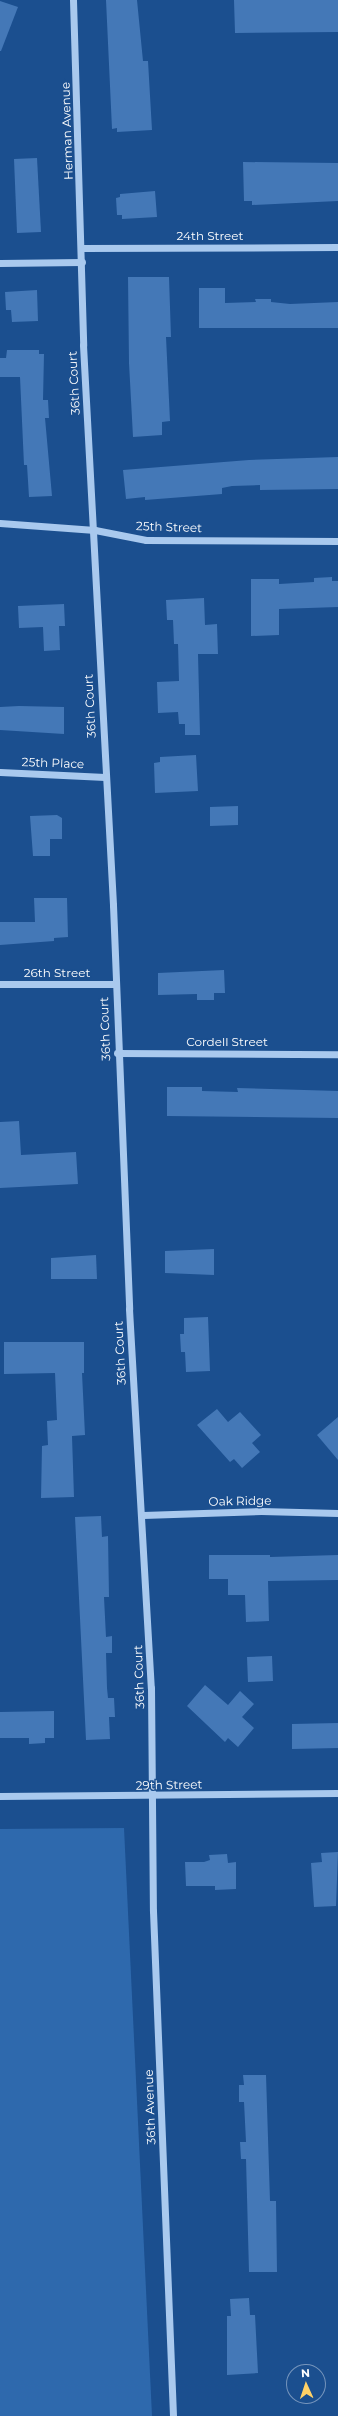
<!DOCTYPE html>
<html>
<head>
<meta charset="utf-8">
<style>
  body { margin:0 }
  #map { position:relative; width:338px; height:2416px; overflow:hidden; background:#1b4f8f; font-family:Montserrat,sans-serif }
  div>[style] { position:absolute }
  .green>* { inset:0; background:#2e69ad }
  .building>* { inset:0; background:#4478b7 }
  .minor>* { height:7px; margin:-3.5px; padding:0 3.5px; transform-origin:3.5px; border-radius:3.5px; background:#a9c9ee }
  span { translate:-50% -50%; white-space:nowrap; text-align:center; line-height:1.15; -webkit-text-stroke:3px #1b4f8f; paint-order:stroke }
  .street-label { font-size:12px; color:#fff }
  .north { position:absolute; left:286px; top:2364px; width:40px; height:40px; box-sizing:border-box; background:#1b4f8f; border:1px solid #7695bc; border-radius:50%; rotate:357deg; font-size:11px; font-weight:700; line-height:16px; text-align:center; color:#fff }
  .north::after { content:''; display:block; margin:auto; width:14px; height:18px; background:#ffd166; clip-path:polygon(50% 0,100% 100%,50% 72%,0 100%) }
</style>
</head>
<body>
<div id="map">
  <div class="green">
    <div style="clip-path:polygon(124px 1828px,152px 2416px,0 2416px,0 1829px)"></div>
  </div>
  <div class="building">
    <div style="clip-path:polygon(106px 0,137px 0,143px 61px,148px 61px,152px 130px,117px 132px,117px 128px,112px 129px)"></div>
    <div style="clip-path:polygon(234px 0,338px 0,338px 32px,235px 33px)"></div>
    <div style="clip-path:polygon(0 1px,18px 7px,1px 51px,0 51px)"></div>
    <div style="clip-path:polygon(37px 158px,41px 232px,17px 233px,14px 159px)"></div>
    <div style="clip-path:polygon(243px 162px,338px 163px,338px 201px,252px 205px,252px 201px,244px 201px)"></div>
    <div style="clip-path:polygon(155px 191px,157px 217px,122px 219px,122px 215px,117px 215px,116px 198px,120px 197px,120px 194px)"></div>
    <div style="clip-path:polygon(128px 277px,169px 277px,171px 337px,166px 337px,170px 421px,162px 422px,162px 435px,133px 437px,129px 363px)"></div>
    <div style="clip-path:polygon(199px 288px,225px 288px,225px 303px,256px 302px,255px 299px,271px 299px,271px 302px,290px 304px,338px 302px,338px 328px,199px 328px)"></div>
    <div style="clip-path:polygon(37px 290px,38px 321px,12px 322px,11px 310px,6px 310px,5px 292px)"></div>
    <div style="clip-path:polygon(7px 350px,39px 350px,39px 354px,44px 354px,43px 400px,48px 400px,49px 418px,45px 418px,52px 496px,29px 497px,27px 465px,24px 465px,20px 377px,0 377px,0 358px,6px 358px)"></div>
    <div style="clip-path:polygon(338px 457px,338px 489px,260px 490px,260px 485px,232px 486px,222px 488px,222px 494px,145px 500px,145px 497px,126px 499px,123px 470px,249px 460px)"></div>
    <div style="clip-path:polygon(332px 577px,332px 581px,338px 581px,338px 607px,279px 609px,279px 635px,251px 636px,251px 579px,279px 579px,279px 584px,314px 582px,314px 578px)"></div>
    <div style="clip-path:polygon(204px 598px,205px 625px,217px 624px,218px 654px,198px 654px,200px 735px,185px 735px,185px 724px,179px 724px,178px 712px,158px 713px,157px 682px,179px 681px,178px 644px,174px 644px,173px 620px,167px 620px,166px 600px)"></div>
    <div style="clip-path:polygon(64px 604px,65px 626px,59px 626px,60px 650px,44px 651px,43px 627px,19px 628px,18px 606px)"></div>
    <div style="clip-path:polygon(19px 706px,64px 707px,64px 734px,0 730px,0 707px)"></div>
    <div style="clip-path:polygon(196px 755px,198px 791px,155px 793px,154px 763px,160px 762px,160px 757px)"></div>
    <div style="clip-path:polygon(238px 806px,238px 825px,210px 826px,210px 807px)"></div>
    <div style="clip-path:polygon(57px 815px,62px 818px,62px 839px,50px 839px,50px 856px,33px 856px,30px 816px)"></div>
    <div style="clip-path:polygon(34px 898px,67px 898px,68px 937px,54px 938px,54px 941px,0 945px,0 922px,35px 922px)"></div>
    <div style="clip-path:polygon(224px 970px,225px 993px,214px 993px,214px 1000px,197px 1000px,197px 994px,158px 995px,158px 973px)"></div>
    <div style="clip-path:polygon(167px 1087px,202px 1087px,202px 1091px,238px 1092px,237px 1088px,338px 1091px,338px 1118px,167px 1116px)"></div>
    <div style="clip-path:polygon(19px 1121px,21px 1155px,76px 1152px,78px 1184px,0 1188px,0 1122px)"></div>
    <div style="clip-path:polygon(214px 1249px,214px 1275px,165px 1273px,165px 1251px)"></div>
    <div style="clip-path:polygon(96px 1255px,97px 1279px,51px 1279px,51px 1258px)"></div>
    <div style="clip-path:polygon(208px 1317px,210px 1371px,186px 1372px,185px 1352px,181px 1352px,180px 1334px,184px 1334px,184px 1318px)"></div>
    <div style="clip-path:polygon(4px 1342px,84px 1342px,84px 1373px,82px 1373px,85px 1435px,72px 1436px,74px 1497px,41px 1498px,42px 1446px,48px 1445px,47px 1421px,57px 1420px,55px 1373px,4px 1374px)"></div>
    <div style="clip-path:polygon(217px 1409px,228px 1422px,240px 1412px,261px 1435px,252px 1443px,260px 1452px,242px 1468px,234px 1459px,230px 1462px,197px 1425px)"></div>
    <div style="clip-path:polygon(338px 1417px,338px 1460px,317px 1435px)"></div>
    <div style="clip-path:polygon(101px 1516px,102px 1537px,108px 1536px,109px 1597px,104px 1597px,106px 1637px,112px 1636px,112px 1653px,106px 1653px,107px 1688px,108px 1698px,114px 1698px,115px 1717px,109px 1717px,110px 1739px,86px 1740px,75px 1517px)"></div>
    <div style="clip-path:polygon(209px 1555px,270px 1555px,270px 1557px,338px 1555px,338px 1580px,268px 1581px,269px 1621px,246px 1622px,245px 1595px,228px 1595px,228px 1579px,209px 1579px)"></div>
    <div style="clip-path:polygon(272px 1656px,273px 1681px,248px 1682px,247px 1657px)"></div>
    <div style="clip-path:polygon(205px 1685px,228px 1705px,240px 1691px,254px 1704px,242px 1717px,254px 1728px,238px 1747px,228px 1738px,225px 1742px,187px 1706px)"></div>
    <div style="clip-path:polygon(54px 1711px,54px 1738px,45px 1738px,45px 1743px,29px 1744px,29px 1738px,0 1738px,0 1712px)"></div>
    <div style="clip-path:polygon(338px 1723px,338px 1748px,292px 1749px,292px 1724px)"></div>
    <div style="clip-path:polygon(338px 1852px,336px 1906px,314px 1907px,311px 1863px,322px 1862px,321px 1853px)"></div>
    <div style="clip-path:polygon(227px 1854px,228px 1863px,236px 1862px,236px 1889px,215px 1890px,215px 1886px,186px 1886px,185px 1862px,204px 1862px,210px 1860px,209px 1855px)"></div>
    <div style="clip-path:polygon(243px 2075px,266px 2075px,270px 2201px,276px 2201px,277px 2272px,249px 2272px,246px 2159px,241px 2159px,240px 2142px,246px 2142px,244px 2102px,239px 2102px,239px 2085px,244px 2085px)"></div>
    <div style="clip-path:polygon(249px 2298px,250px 2315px,255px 2315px,258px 2373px,227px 2375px,227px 2316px,231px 2316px,230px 2299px)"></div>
  </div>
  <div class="minor">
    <div style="left:73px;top:0;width:345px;rotate:88.3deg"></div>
    <div style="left:83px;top:345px;width:561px;rotate:86.93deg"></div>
    <div style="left:113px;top:905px;width:404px;rotate:87.7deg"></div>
    <div style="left:129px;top:1309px;width:380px;rotate:86.7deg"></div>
    <div style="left:151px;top:1688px;width:223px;rotate:89.5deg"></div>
    <div style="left:153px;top:1911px;width:505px;rotate:87.73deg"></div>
    <div style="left:82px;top:248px;width:256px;rotate:-0.2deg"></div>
    <div style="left:0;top:263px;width:82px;rotate:-0.7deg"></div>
    <div style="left:0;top:523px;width:95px;rotate:4.2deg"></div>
    <div style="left:95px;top:530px;width:52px;rotate:11.1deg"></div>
    <div style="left:146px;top:540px;width:192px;rotate:0.3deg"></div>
    <div style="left:0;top:772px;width:105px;rotate:2.7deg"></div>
    <div style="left:0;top:984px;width:115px"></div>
    <div style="left:117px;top:1053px;width:221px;rotate:0.3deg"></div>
    <div style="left:143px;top:1515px;width:118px;rotate:-1.9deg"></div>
    <div style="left:261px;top:1511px;width:77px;rotate:1.5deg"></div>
    <div style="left:0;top:1796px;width:338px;rotate:-0.5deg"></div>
  </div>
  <div class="street-label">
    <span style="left:67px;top:131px;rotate:-92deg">Herman Avenue</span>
    <span style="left:210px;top:236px">24th Street</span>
    <span style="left:74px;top:383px;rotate:-93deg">36th Court</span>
    <span style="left:169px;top:527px;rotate:2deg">25th Street</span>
    <span style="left:90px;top:706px;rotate:-93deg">36th Court</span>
    <span style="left:53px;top:763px;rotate:2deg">25th Place</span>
    <span style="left:57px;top:973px">26th Street</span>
    <span style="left:105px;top:1029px;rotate:-92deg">36th Court</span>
    <span style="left:227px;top:1042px">Cordell Street</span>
    <span style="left:120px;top:1353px;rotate:-93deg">36th Court</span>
    <span style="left:240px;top:1501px;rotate:-1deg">Oak Ridge</span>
    <span style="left:139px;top:1677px;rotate:-92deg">36th Court</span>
    <span style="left:169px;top:1785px;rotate:-1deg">29th Street</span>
    <span style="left:150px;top:2107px;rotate:-92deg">36th Avenue</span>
  </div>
  <div class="north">N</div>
</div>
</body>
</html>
